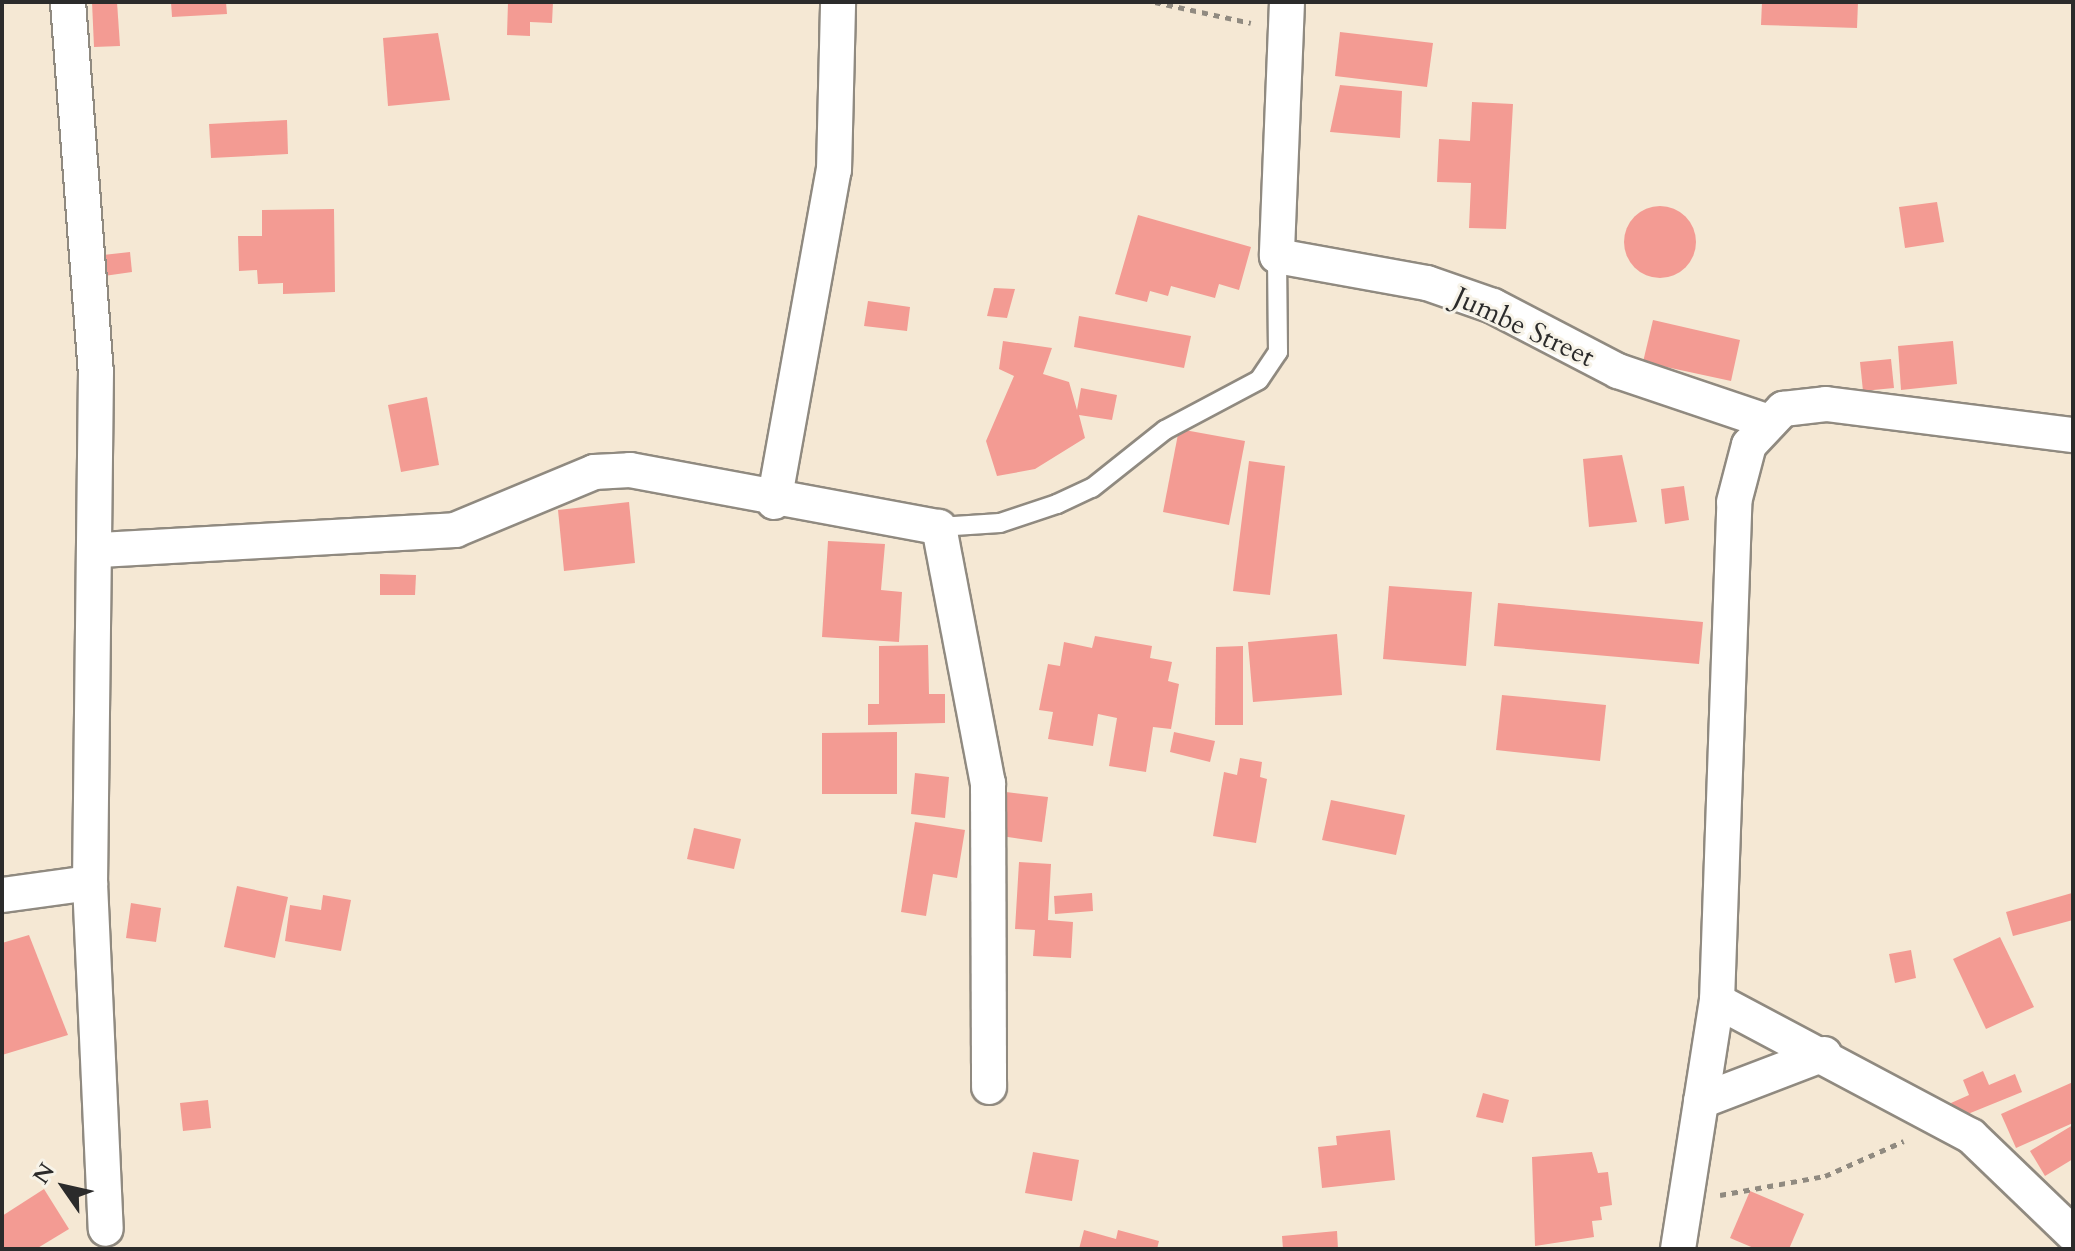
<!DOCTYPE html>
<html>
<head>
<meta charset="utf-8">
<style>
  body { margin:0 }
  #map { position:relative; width:2075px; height:1251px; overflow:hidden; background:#f5e8d4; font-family:Cardo,serif }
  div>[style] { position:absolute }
  .building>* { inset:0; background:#f39b93 }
  .round { border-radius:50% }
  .path>* { height:5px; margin-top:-2.5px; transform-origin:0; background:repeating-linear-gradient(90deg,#908a80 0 6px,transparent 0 12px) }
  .roads { filter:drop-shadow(2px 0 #908a80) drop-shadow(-2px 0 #908a80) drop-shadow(0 2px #908a80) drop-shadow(0 -2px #908a80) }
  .service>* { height:18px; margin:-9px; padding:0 9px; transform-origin:9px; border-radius:9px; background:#fff }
  .minor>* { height:34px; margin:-17px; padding:0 17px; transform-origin:17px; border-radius:17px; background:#fff }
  span { translate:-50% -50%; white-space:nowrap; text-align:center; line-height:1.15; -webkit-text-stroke:6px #f7f3e8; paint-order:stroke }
  .street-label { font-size:28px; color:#2b2b2b }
  .frame { position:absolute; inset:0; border:4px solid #2b2b2b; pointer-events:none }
  .north { position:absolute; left:24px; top:1147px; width:80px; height:80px; -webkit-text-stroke:6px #f7f3e8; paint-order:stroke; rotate:304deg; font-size:22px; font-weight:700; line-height:32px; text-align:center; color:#2b2b2b }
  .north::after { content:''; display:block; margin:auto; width:28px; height:36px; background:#2b2b2b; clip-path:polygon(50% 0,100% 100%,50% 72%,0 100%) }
</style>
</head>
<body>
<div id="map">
  <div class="building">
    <div style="clip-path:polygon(92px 2px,117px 2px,120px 46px,94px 47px)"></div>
    <div style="clip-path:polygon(171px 2px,226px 2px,227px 14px,172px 17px)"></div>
    <div style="clip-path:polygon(508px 2px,553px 2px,552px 23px,530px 22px,530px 36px,507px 35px)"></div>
    <div style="clip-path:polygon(1762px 2px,1858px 2px,1857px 28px,1761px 25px)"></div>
    <div style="clip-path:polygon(1340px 32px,1433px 43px,1427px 87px,1335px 76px)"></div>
    <div style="clip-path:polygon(438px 33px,450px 100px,388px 106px,383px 38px)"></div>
    <div style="clip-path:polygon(1340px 85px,1402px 91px,1400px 138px,1330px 132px)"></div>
    <div style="clip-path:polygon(1472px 102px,1513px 104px,1506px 229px,1469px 228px,1471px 183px,1437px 182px,1439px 139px,1470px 141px)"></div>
    <div style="clip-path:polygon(287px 120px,288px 154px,211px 158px,209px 124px)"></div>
    <div style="clip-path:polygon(1937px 202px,1944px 242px,1905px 248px,1899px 207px)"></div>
    <div class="round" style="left:1624px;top:206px;width:72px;height:72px"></div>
    <div style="clip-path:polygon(334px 209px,335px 292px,283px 294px,283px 283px,258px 284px,257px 270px,239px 271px,238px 236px,262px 236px,262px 210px)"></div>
    <div style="clip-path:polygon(1138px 215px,1251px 247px,1239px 290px,1219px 284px,1215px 298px,1171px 286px,1168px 296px,1150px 291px,1147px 302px,1115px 294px)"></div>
    <div style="clip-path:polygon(130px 252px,132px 272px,104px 276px,103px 255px)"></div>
    <div style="clip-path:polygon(994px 288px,1015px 289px,1007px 318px,987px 316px)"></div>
    <div style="clip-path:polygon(868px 301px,910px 307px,907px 331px,864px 326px)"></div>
    <div style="clip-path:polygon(1079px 316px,1191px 336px,1184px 368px,1074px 347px)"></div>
    <div style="clip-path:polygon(1653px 320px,1740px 340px,1731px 381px,1643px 362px)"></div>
    <div style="clip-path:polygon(1003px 341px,1052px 348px,1043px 374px,1069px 382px,1077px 410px,1081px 388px,1117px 395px,1112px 420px,1079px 415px,1085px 438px,1035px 469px,997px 476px,986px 441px,1014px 376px,999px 369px)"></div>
    <div style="clip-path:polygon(1953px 341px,1957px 384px,1901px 390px,1898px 346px)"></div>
    <div style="clip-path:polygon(1891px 359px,1894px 388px,1863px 391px,1860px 362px)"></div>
    <div style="clip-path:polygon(427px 397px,439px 465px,401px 472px,388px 405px)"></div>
    <div style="clip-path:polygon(1179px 429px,1245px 441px,1229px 525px,1163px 512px)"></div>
    <div style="clip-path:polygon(1622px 455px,1637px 522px,1589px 527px,1583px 459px)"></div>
    <div style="clip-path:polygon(1249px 461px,1285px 466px,1270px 595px,1233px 591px)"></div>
    <div style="clip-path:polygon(1684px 486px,1689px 520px,1665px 524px,1661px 489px)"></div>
    <div style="clip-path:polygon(629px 502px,635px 563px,564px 571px,558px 510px)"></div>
    <div style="clip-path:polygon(828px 541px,885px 544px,881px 590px,902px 592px,899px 642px,822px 637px)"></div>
    <div style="clip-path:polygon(380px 574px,416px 575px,415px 595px,380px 595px)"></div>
    <div style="clip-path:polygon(1389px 586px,1472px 592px,1466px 666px,1383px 659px)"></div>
    <div style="clip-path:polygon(1498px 603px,1703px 622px,1699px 664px,1494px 646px)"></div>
    <div style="clip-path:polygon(1337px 634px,1342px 695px,1253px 702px,1248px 642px)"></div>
    <div style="clip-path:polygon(1095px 636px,1152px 646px,1150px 658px,1172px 662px,1168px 681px,1179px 684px,1171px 729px,1153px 727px,1146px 772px,1109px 766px,1117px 718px,1098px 714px,1093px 746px,1048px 739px,1053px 712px,1039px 710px,1048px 664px,1060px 666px,1064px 642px,1092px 648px)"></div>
    <div style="clip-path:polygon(928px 645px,929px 694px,945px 694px,945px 723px,868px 725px,868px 704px,879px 704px,879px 646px)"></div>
    <div style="clip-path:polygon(1243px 646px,1243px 725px,1215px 725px,1216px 647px)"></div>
    <div style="clip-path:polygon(1502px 695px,1606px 705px,1600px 761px,1496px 750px)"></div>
    <div style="clip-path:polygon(897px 732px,897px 794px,822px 794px,822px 733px)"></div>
    <div style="clip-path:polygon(1174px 732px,1215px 741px,1210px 762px,1170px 752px)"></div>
    <div style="clip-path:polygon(1240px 758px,1262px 762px,1260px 777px,1267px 779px,1256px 843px,1213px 836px,1224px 772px,1237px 775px)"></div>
    <div style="clip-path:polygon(915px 773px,949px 777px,945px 818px,911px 814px)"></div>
    <div style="clip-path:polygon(1006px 792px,1048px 797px,1042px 842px,1001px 836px)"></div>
    <div style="clip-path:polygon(1331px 800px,1405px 815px,1396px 855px,1322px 840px)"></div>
    <div style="clip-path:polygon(915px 822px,965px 830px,957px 878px,933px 874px,926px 916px,901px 912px)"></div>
    <div style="clip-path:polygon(694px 828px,741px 839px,734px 869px,687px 859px)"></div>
    <div style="clip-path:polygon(1019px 862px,1051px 864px,1048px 920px,1073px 922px,1071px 958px,1033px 956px,1035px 930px,1015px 929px)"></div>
    <div style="clip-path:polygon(237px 886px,288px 897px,275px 958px,224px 947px)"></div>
    <div style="clip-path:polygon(1092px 893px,1093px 911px,1055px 914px,1054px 896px)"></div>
    <div style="clip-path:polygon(2072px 893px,2073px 920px,2013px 936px,2006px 912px)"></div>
    <div style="clip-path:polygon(323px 895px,351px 900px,341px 951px,285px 941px,290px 905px,321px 910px)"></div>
    <div style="clip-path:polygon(131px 903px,161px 908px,156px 942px,126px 938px)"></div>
    <div style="clip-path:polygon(29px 935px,68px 1035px,2px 1055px,2px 943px)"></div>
    <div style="clip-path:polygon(2000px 937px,2034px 1007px,1986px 1029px,1953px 959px)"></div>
    <div style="clip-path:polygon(1911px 950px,1916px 978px,1895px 983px,1889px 954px)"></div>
    <div style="clip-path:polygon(1983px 1071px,1989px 1085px,2015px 1074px,2022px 1092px,1958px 1118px,1951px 1103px,1969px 1095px,1963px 1080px)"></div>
    <div style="clip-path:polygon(2073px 1082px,2073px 1123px,2016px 1148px,2001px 1114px)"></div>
    <div style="clip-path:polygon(1483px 1093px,1509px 1100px,1503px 1123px,1476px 1117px)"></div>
    <div style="clip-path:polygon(208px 1100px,211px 1128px,183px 1131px,180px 1103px)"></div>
    <div style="clip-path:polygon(2073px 1125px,2073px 1159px,2045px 1176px,2030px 1151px)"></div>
    <div style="clip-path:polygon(1390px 1130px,1395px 1180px,1322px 1188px,1318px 1147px,1337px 1145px,1336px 1136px)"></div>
    <div style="clip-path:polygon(1033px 1152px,1079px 1160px,1072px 1201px,1025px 1193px)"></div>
    <div style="clip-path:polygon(1592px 1152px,1598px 1173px,1608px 1172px,1612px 1205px,1600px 1207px,1602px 1220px,1592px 1221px,1594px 1237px,1535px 1246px,1532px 1157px)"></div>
    <div style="clip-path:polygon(44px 1189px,69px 1229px,36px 1249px,2px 1249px,2px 1216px)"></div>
    <div style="clip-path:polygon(1750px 1191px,1804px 1214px,1789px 1249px,1756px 1249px,1730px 1238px)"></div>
    <div style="clip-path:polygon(1084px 1230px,1116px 1239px,1118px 1230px,1159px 1241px,1157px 1249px,1079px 1249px)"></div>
    <div style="clip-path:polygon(1337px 1231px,1338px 1249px,1283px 1249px,1282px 1236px)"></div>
  </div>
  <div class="path">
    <div style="left:1155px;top:2px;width:98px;rotate:12.3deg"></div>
    <div style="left:1720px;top:1195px;width:107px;rotate:-10.3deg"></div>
    <div style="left:1825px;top:1176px;width:86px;rotate:-23.9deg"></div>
  </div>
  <div class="roads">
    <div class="service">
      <div style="left:939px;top:527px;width:61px;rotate:-3.8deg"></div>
      <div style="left:1000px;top:523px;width:60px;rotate:-18.4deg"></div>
      <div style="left:1057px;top:504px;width:38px;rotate:-25deg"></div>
      <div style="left:1092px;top:488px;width:93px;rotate:-38.5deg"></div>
      <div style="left:1165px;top:430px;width:106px;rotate:-28deg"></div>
      <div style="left:1259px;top:380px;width:34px;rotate:-56deg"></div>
      <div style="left:1278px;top:352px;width:96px;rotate:-90.6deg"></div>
    </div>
    <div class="minor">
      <div style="left:68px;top:2px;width:370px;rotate:85.7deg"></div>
      <div style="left:96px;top:371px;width:512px;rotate:90.67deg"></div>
      <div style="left:90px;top:883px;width:346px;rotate:87.4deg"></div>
      <div style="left:1287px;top:2px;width:254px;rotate:92.3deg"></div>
      <div style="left:1277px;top:256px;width:152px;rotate:10.2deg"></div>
      <div style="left:1427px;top:283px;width:70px;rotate:19.2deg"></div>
      <div style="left:1493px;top:306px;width:141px;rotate:27.5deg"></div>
      <div style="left:1618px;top:371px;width:156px;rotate:18.7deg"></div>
      <div style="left:774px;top:502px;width:337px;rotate:-79.8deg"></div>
      <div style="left:834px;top:170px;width:168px;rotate:-88.6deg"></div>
      <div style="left:99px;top:550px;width:357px;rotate:-3.2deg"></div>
      <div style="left:455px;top:530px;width:151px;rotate:-22.6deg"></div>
      <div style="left:594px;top:472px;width:36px;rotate:-3deg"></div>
      <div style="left:630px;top:470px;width:314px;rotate:10.5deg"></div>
      <div style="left:939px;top:527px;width:261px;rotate:79.2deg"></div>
      <div style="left:988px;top:783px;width:304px;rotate:89.8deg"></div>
      <div style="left:2px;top:895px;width:89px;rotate:-7.8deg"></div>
      <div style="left:1717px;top:1001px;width:288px;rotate:28deg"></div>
      <div style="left:1971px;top:1136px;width:141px;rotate:43.9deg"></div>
      <div style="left:1701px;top:1101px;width:132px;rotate:-20.9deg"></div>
      <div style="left:1678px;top:1249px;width:251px;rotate:-81.1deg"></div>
      <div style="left:1717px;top:1001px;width:499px;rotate:-88deg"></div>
      <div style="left:1734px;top:502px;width:59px;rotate:-75.3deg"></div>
      <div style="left:1749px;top:445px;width:50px;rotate:-46.6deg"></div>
      <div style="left:1783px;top:409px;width:43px;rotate:-6.6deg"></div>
      <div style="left:1826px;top:404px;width:249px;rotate:7.2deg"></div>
    </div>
  </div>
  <div class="street-label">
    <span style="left:1524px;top:327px;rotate:25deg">Jumbe Street</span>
  </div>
  <div class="frame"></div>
  <div class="north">N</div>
</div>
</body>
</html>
